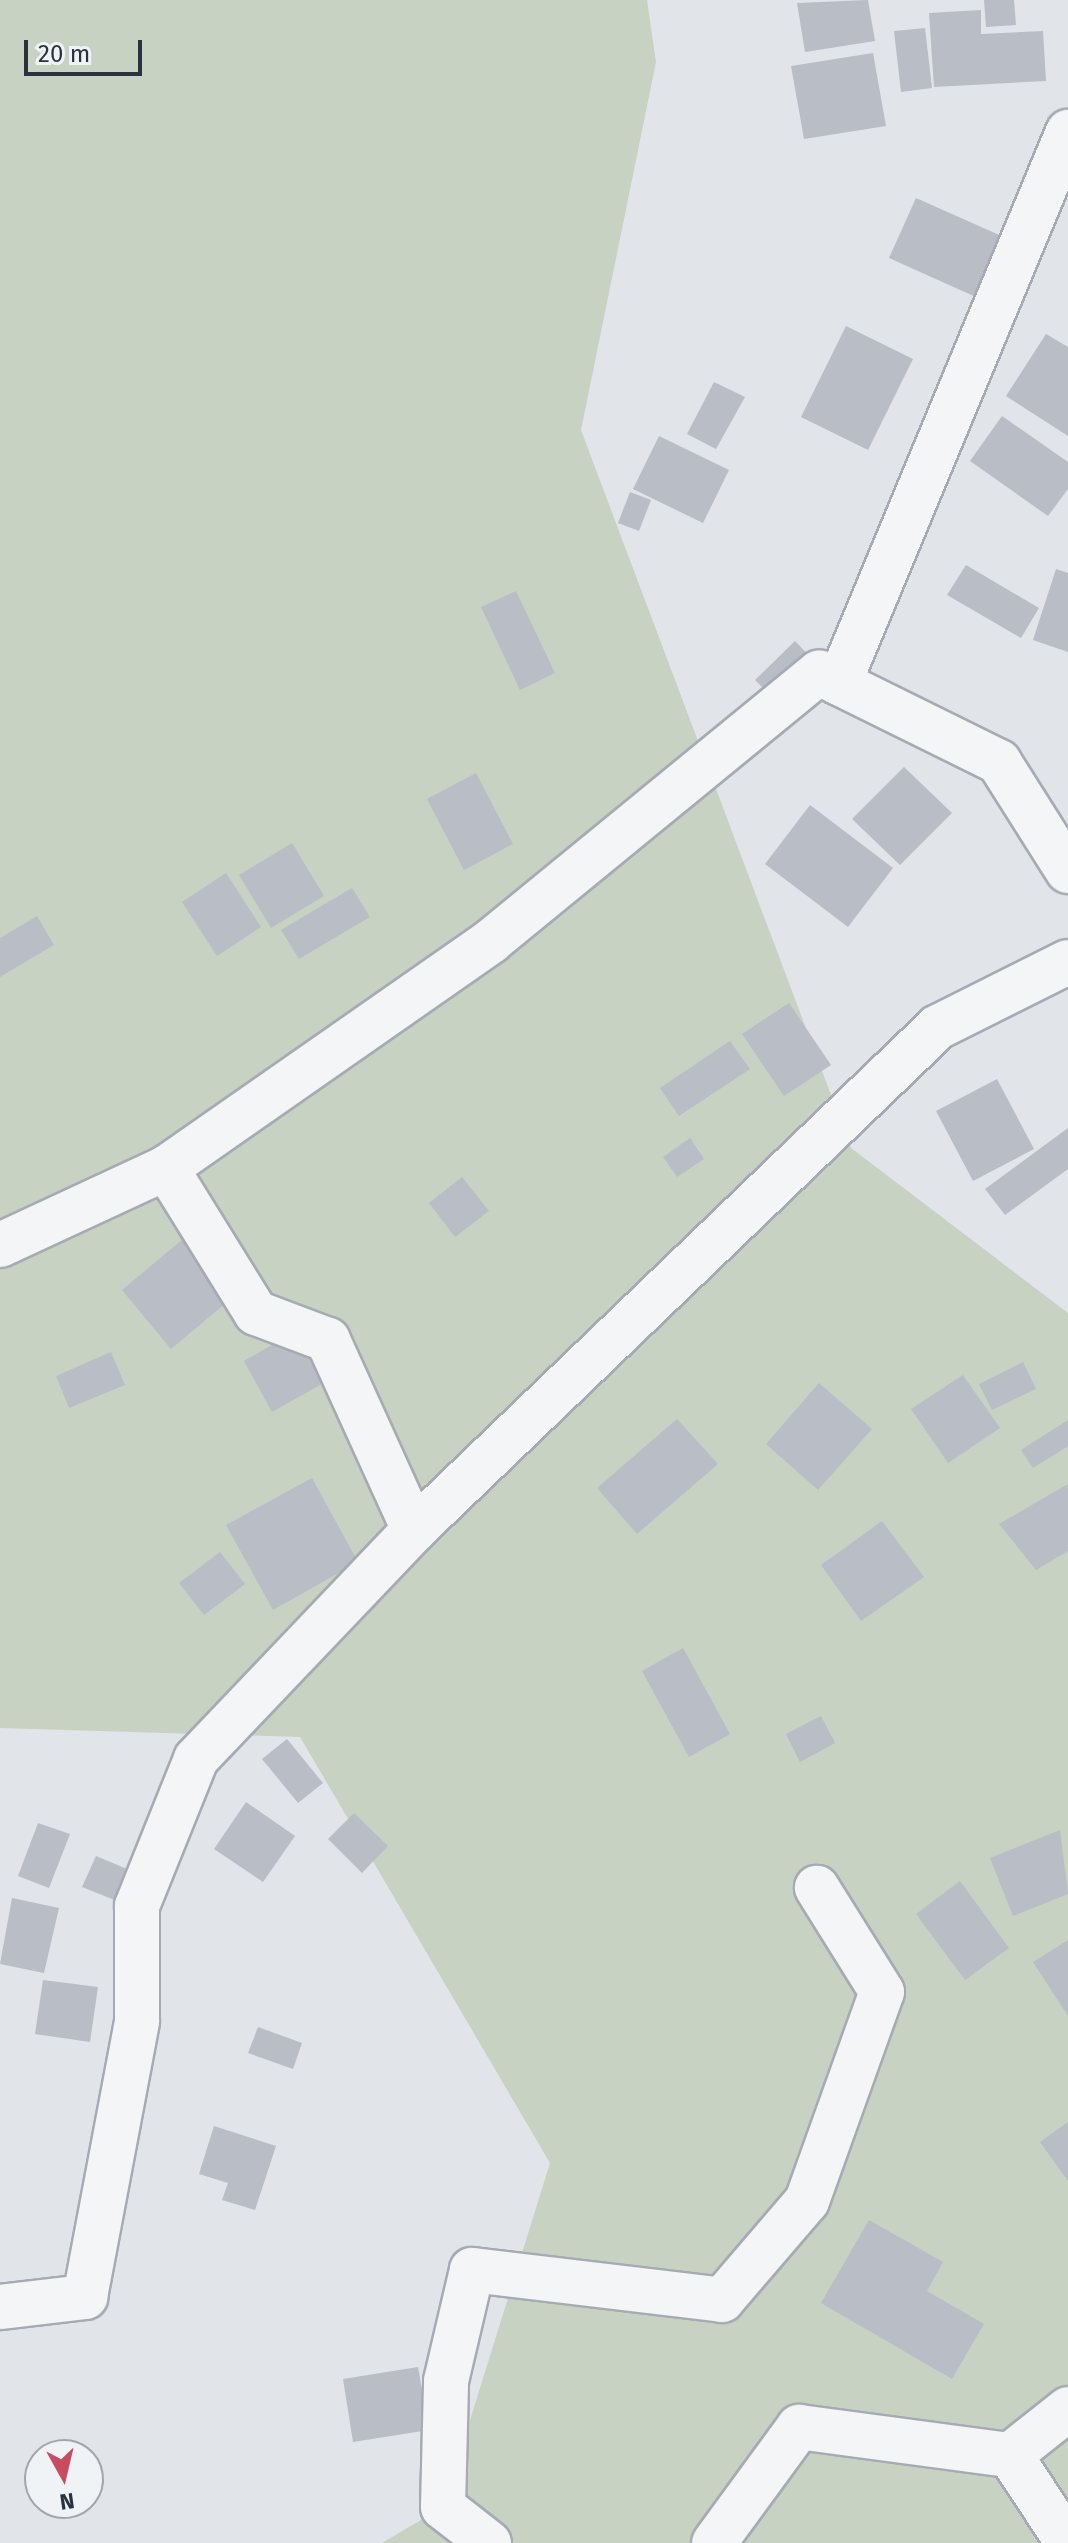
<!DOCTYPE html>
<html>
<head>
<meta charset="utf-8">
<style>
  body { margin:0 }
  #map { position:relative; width:1068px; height:2543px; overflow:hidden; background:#e1e4e9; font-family:"Fira Sans",sans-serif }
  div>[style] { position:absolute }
  .green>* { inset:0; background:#c7d2c2 }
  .building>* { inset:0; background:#b8bdc6 }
  .roads { filter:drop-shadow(2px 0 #a6abb3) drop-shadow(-2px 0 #a6abb3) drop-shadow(0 2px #a6abb3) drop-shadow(0 -2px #a6abb3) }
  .minor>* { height:44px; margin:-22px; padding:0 22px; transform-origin:22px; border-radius:22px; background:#f3f5f7 }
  span { translate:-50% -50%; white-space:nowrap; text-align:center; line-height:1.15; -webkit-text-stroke:8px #f0f3f6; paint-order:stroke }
  .north { position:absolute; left:24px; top:2439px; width:80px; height:80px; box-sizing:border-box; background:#f0f3f6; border:2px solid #a1a6ad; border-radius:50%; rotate:172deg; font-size:22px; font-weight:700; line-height:32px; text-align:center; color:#2a3240 }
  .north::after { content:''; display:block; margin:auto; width:28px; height:36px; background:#c84c60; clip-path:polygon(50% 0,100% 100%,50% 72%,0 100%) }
  .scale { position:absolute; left:24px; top:40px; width:118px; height:36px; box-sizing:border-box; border:4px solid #2a3240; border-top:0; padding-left:10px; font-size:24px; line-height:28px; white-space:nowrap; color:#2a3240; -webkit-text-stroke:6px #f0f3f6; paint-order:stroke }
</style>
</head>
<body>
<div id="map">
  <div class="green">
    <div style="clip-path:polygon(0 0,647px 0,656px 62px,581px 430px,851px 1148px,1068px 1313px,1068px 2543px,382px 2543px,443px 2507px,550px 2163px,300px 1737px,0 1728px)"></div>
  </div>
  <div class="building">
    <div style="clip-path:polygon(868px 0,875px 41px,805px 52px,797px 3px)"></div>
    <div style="clip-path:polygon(984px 0,1014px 0,1016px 25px,986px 27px)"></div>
    <div style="clip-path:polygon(981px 10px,981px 34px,1043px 31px,1046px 81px,934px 87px,929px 13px)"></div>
    <div style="clip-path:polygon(925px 28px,932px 88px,901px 92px,894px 31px)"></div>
    <div style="clip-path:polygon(873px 53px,886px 126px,804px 139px,791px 66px)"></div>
    <div style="clip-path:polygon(916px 198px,1015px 242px,987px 302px,889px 258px)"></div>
    <div style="clip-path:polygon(846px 326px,913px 359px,868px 450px,801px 417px)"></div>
    <div style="clip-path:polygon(1046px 334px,1068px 347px,1068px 436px,1006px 396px)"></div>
    <div style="clip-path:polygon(714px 382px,745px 397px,716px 449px,687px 434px)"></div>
    <div style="clip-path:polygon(1002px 416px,1068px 462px,1068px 489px,1048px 516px,970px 461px)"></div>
    <div style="clip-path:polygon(659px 436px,729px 470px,703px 523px,633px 489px)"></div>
    <div style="clip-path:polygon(630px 492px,651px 500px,639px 531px,618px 523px)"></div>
    <div style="clip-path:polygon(966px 565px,1039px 608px,1021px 638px,947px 595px)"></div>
    <div style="clip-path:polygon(1056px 569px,1068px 573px,1068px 652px,1033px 640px)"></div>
    <div style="clip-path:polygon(516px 591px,555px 673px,520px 690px,481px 607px)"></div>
    <div style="clip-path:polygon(795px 641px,818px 665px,778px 703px,755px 680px)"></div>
    <div style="clip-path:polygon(904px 767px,952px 813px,900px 865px,852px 819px)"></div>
    <div style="clip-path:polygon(476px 773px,513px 844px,464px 870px,427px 799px)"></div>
    <div style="clip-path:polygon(810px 805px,893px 868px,848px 927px,765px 864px)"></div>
    <div style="clip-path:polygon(292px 843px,324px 896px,271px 928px,239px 875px)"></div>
    <div style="clip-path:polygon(226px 873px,261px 927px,217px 956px,182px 902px)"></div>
    <div style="clip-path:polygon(352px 888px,370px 917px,299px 959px,281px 930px)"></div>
    <div style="clip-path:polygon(37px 916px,54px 945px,0 977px,0 938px)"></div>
    <div style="clip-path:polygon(789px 1003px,831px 1065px,784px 1096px,742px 1034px)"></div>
    <div style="clip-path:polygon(730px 1041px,750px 1069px,679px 1116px,660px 1088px)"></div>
    <div style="clip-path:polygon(997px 1079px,1034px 1149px,973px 1181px,936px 1111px)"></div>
    <div style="clip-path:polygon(1068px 1128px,1068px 1169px,1005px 1215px,985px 1189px)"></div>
    <div style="clip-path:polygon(690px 1138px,704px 1159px,677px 1177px,663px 1157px)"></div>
    <div style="clip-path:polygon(462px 1177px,489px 1211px,455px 1237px,429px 1203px)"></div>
    <div style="clip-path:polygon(189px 1234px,239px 1292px,171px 1349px,122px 1290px)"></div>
    <div style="clip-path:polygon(298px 1330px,327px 1381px,272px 1412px,244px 1361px)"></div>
    <div style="clip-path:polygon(111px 1352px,125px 1385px,69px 1408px,56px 1376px)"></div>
    <div style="clip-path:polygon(1023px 1362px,1036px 1389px,992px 1410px,979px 1384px)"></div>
    <div style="clip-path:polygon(963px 1375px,1000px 1428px,948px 1463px,911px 1409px)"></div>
    <div style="clip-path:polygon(819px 1383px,872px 1429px,818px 1490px,766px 1444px)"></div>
    <div style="clip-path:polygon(677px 1419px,718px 1464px,637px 1534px,597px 1488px)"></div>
    <div style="clip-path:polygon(1068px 1420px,1068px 1446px,1033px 1468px,1021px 1450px)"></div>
    <div style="clip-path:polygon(312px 1478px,358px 1562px,273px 1610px,226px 1525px)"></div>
    <div style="clip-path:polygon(1068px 1484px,1068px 1551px,1036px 1570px,999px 1524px)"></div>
    <div style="clip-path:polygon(882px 1521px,924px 1577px,861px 1621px,821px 1565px)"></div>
    <div style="clip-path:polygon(220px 1552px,245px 1584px,204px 1615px,179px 1583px)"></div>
    <div style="clip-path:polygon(683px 1648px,730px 1734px,689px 1757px,642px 1671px)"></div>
    <div style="clip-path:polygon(821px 1716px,835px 1743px,800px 1762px,786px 1734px)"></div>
    <div style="clip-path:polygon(287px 1739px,323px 1783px,298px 1803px,262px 1759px)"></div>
    <div style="clip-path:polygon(246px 1802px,295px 1836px,263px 1882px,214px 1849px)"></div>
    <div style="clip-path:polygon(354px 1813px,388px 1846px,362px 1873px,328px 1839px)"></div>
    <div style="clip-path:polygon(38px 1823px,70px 1834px,49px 1888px,18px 1876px)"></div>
    <div style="clip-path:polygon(1060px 1830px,1068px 1894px,1013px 1916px,990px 1858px)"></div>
    <div style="clip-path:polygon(96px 1856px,144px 1876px,132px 1907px,82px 1887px)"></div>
    <div style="clip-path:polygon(960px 1881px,1009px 1948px,965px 1980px,916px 1914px)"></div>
    <div style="clip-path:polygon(12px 1898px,59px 1908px,44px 1973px,0 1964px)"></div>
    <div style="clip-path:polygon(1068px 1940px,1068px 2016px,1033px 1962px)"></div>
    <div style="clip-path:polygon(43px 1980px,98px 1987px,90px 2042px,35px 2034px)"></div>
    <div style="clip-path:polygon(258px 2027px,302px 2043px,293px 2069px,248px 2053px)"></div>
    <div style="clip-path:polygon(1068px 2122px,1068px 2181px,1040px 2142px)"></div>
    <div style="clip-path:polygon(214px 2126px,276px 2146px,255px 2210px,222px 2200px,228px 2183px,199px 2174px)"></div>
    <div style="clip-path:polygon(869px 2220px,943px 2262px,927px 2291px,984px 2324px,952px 2379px,821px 2303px)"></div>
    <div style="clip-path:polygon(418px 2367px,429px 2430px,353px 2442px,343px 2379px)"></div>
  </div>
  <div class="roads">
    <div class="minor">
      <div style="left:839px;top:683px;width:597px;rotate:-67.43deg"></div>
      <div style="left:0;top:1245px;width:183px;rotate:-24.9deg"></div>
      <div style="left:414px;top:1530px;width:209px;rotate:-114.4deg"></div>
      <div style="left:328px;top:1340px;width:77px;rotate:-159.4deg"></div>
      <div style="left:256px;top:1313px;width:171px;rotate:-121.8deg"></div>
      <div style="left:166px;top:1168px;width:396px;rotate:-34.9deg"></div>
      <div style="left:491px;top:941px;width:424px;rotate:-39.3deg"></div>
      <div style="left:819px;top:673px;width:201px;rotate:26.3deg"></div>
      <div style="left:999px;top:762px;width:129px;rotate:57.7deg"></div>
      <div style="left:0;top:2307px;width:86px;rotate:-6.7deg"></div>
      <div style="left:85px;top:2297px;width:281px;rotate:-79.3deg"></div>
      <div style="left:137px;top:2021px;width:115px;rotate:-90deg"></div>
      <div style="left:137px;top:1906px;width:158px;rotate:-68.1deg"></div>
      <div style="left:196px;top:1759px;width:316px;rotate:-46.4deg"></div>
      <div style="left:414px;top:1530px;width:726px;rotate:-43.83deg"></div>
      <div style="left:938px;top:1027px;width:145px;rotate:-26.6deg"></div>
      <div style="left:1010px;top:2455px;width:74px;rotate:-38.4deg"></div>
      <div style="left:489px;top:2543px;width:58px;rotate:-142deg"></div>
      <div style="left:443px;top:2507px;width:126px;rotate:-88.6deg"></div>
      <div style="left:446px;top:2381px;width:114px;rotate:-76.8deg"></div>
      <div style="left:472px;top:2270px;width:252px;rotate:6.8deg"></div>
      <div style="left:722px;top:2300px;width:130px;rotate:-49.4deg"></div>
      <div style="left:807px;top:2201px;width:222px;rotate:-70.3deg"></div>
      <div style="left:882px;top:1992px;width:123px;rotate:-122deg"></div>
      <div style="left:714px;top:2543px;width:144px;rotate:-53.8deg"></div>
      <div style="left:799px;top:2427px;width:213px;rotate:7.6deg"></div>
      <div style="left:1010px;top:2455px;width:105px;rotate:56.6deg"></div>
    </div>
  </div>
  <div class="north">N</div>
  <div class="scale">20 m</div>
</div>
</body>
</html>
